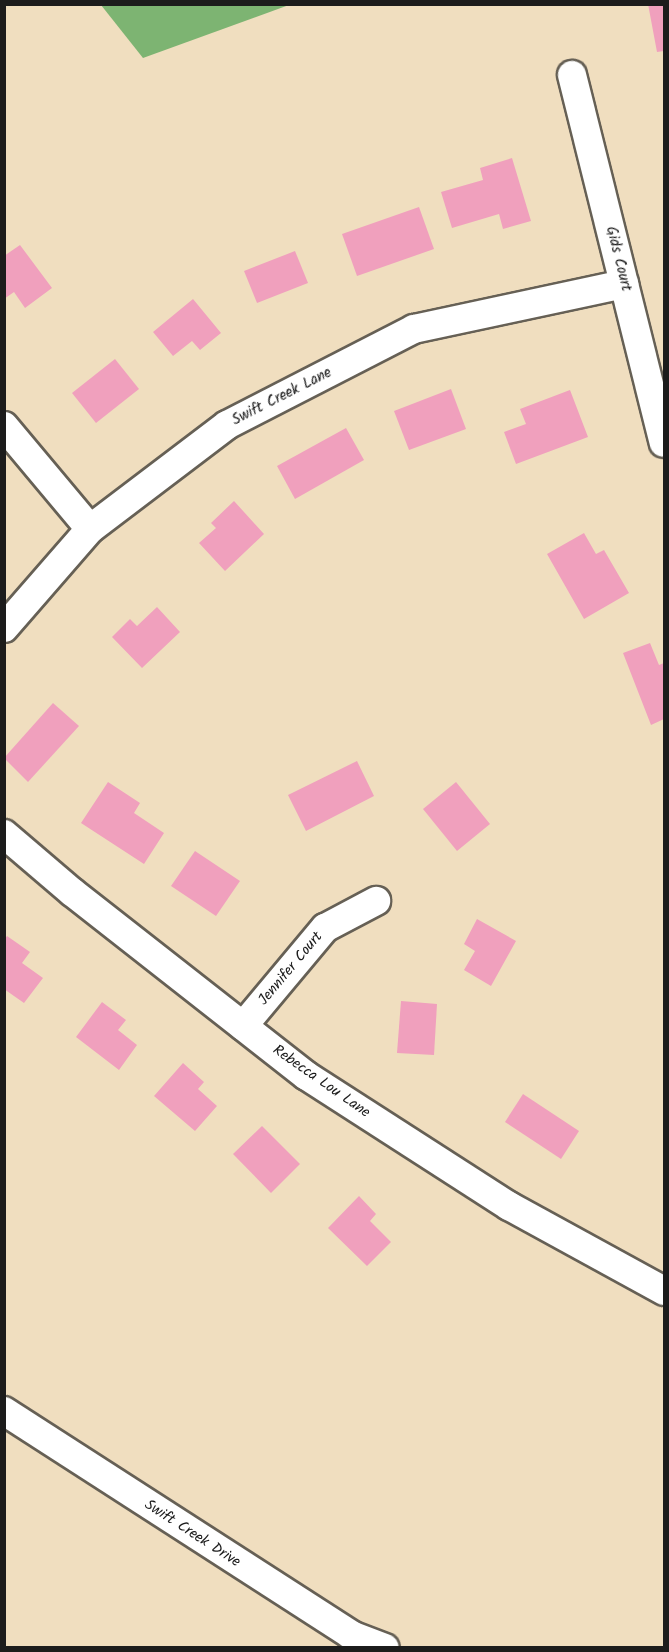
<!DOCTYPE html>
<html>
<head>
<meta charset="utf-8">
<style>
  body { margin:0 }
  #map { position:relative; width:669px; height:1652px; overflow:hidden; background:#f0debf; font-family:Kalam,sans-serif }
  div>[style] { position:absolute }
  .forest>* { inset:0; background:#7db472 }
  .building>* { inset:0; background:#f0a0bd }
  .roads { filter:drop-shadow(2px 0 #666055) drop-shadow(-2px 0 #666055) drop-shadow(0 2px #666055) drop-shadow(0 -2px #666055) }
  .street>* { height:28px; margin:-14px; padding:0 14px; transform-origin:14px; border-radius:14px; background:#fff }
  span { translate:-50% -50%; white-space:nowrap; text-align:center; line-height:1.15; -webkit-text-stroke:4.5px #fff; paint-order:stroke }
  .street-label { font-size:15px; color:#1c1c1c }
  .frame { position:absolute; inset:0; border:6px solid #1c1c1c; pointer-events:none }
</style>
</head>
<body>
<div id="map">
  <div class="forest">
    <div style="clip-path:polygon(101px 5px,289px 5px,143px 58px)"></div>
  </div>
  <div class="building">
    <div style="clip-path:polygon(648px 4px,664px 4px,664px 51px,657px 52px)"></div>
    <div style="clip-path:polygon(512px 158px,531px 221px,503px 229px,499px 214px,452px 228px,441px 192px,483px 180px,480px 168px)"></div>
    <div style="clip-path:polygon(419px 207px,434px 249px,357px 276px,342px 234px)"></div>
    <div style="clip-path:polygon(20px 245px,52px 288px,25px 308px,14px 292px,4px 299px,4px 256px)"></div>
    <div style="clip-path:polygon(295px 251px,308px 283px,257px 303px,244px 271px)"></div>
    <div style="clip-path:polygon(193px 299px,221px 333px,200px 350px,192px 341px,173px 356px,153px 332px)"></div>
    <div style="clip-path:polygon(115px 359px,139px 389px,96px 423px,72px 393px)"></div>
    <div style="clip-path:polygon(451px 389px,466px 429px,409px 450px,394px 411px)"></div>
    <div style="clip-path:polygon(570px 390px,588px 437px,516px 464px,504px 432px,526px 424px,520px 409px)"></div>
    <div style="clip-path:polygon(346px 428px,364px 460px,295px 499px,277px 466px)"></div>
    <div style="clip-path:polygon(234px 501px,264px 534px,225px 571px,199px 543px,216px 528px,211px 523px)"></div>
    <div style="clip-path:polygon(584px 533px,596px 554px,604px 550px,629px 593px,584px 619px,547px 554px)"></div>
    <div style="clip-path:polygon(157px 607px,180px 632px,142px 668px,112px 637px,130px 619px,137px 626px)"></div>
    <div style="clip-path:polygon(650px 643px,659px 665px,664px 663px,664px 719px,651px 725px,623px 653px)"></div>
    <div style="clip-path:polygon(53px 703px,79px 726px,28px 782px,4px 758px)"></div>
    <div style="clip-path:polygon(357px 761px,374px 796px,306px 831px,288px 795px)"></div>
    <div style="clip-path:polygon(108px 782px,140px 803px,134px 813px,164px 833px,144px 864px,81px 823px)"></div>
    <div style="clip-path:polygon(456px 782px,490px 824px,457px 851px,423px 809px)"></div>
    <div style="clip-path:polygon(195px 851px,240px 881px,216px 916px,171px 886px)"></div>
    <div style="clip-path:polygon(477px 919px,516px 941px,491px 986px,464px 970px,475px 951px,464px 944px)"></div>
    <div style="clip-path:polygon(7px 936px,30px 952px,22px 963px,43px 978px,24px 1003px,4px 989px,4px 940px)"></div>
    <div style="clip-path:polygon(401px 1001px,437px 1004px,434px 1055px,397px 1053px)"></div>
    <div style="clip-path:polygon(102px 1002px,126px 1020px,118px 1030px,137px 1045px,119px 1070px,76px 1037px)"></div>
    <div style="clip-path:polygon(183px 1063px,204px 1082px,198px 1089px,217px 1106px,195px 1131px,154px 1096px)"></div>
    <div style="clip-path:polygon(523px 1094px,579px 1131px,561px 1159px,505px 1122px)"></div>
    <div style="clip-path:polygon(262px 1126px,300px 1164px,271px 1193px,233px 1154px)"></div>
    <div style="clip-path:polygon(359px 1196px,376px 1214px,370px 1221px,391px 1242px,367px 1266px,328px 1228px)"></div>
  </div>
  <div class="roads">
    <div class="street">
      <div style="left:572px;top:75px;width:379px;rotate:76deg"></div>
      <div style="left:4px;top:426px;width:134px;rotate:50.1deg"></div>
      <div style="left:4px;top:628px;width:131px;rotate:-49deg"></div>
      <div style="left:90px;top:529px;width:172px;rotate:-37.2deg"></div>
      <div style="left:227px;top:425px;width:210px;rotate:-27.2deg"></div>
      <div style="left:414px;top:329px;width:215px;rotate:-12.1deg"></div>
      <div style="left:4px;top:834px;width:89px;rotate:40.5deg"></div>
      <div style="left:72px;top:892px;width:298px;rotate:38.1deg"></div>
      <div style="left:307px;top:1076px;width:240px;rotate:32.8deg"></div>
      <div style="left:509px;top:1206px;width:177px;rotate:28.7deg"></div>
      <div style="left:243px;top:1026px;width:128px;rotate:-50.1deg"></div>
      <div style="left:325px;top:928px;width:58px;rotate:-27.9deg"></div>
      <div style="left:4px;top:1411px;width:413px;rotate:32.8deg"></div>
      <div style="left:351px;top:1635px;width:36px;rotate:21deg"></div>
    </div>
  </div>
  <div class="street-label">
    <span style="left:618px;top:259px;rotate:76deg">Gids Court</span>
    <span style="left:282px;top:397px;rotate:-27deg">Swift Creek Lane</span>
    <span style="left:291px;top:969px;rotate:-50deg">Jennifer Court</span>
    <span style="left:321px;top:1082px;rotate:35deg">Rebecca Lou Lane</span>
    <span style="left:192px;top:1534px;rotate:33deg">Swift Creek Drive</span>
  </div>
  <div class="frame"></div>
</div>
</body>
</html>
